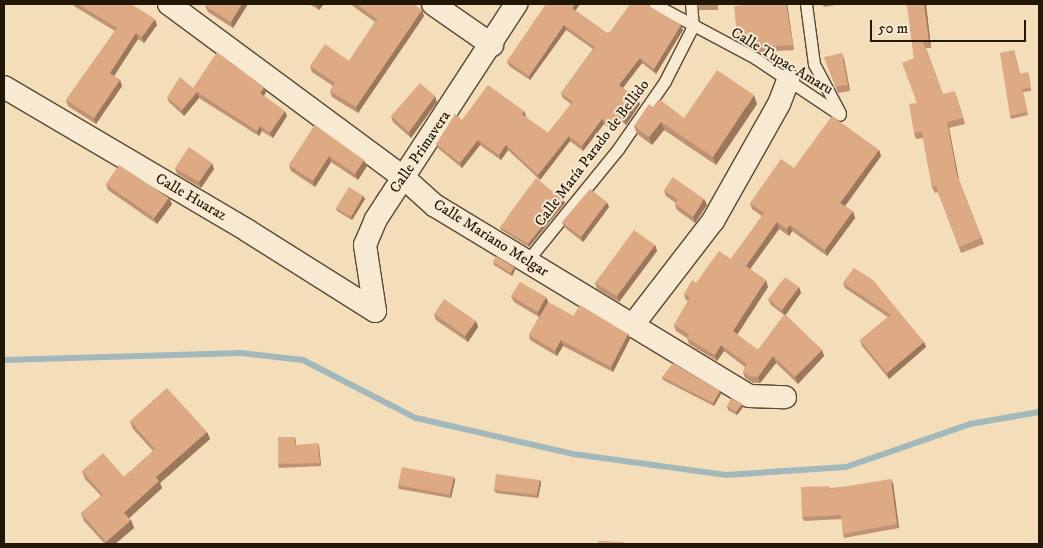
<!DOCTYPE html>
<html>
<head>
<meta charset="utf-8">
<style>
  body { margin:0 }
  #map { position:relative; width:1043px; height:548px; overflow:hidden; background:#f4ddb9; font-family:"IM FELL DW Pica",serif }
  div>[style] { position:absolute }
  .stream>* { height:6px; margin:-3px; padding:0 3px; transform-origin:3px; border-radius:3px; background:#a2b8bb }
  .roads { filter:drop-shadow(1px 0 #564834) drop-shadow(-1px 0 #564834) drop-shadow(0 1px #564834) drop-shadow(0 -1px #564834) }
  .lane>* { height:11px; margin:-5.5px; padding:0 5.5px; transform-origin:5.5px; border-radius:5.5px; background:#f8e9d2 }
  .street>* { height:22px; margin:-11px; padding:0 11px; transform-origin:11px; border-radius:11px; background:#f8e9d2 }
  .wall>* { inset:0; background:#be9272 }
  .shaded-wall>* { inset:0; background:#9b775c }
  .building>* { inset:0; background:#ddaa84 }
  span { translate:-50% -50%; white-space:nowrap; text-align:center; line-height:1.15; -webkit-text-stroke:4px #f8e9d2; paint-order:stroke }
  .street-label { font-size:15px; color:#221607 }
  .frame { position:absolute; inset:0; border:5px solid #221607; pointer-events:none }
  .scale { position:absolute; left:870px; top:20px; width:156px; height:22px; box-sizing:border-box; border:2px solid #221607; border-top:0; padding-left:6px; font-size:15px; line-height:18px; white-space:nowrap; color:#221607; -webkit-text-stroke:4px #f8e9d2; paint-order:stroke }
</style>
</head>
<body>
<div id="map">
  <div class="stream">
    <div style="left:4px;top:360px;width:237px;rotate:-1.7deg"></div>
    <div style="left:241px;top:353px;width:62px;rotate:6.4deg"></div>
    <div style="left:303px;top:360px;width:127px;rotate:27.2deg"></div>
    <div style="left:416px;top:418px;width:161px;rotate:12.9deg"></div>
    <div style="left:573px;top:454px;width:154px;rotate:7.8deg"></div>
    <div style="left:726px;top:475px;width:120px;rotate:-3.8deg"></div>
    <div style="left:846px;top:467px;width:131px;rotate:-19.1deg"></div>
    <div style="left:970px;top:424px;width:70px;rotate:-9.9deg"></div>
  </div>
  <div class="roads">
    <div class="lane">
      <div style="left:654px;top:4px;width:115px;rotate:28.1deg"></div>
      <div style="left:755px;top:58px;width:102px;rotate:33.8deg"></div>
      <div style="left:806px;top:4px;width:61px;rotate:82.4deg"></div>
      <div style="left:814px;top:64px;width:55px;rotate:62deg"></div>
      <div style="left:527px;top:261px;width:144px;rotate:-50.9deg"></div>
      <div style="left:618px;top:149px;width:83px;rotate:-55.3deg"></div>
      <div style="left:665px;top:81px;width:62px;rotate:-63deg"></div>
      <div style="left:693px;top:26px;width:22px;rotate:-95deg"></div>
    </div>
    <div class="street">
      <div style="left:169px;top:4px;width:291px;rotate:36.5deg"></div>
      <div style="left:403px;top:177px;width:42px;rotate:42.1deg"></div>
      <div style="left:434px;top:205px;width:368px;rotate:31.2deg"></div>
      <div style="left:749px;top:396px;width:36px;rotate:2deg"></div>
      <div style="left:433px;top:4px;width:72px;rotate:34.8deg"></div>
      <div style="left:4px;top:87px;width:283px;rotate:30.5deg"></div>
      <div style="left:248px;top:231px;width:150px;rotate:32.2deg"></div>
      <div style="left:375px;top:311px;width:67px;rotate:-98.6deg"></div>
      <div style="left:365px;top:245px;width:28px;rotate:-67deg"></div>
      <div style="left:376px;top:219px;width:257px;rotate:-56.9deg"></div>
      <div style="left:632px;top:326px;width:133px;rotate:-52.4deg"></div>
      <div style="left:713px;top:221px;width:134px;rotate:-60.6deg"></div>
      <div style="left:779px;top:104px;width:26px;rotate:-69deg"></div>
    </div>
  </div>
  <div class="wall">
    <div style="clip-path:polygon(73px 4px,131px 4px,157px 25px,144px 43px,138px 39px,114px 76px,120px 80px,122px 86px,96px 124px,68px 106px,66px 100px,115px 31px,74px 6px)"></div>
    <div style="clip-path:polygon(248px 4px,233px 28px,208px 12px,205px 6px)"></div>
    <div style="clip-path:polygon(309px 4px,324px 4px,319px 10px)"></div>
    <div style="clip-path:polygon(350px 4px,413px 4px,424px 16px,358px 113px,332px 97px,330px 91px,333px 86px,312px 72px,310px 66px,349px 61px,375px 22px)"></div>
    <div style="clip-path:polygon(697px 4px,718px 4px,718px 10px,699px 10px)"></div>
    <div style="clip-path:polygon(787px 4px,794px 50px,759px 52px,739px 41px,737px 36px)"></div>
    <div style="clip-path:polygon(822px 4px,841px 4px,824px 7px)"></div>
    <div style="clip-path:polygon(907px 4px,926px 4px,931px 48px,926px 48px,943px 94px,957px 97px,965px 124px,949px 128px,959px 180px,984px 244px,961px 253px,938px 192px,935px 193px,932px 187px,923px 138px,916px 139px,914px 133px,917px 103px,914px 58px)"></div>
    <div style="clip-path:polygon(649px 6px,683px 30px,656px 74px,642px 63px,623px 88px,640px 104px,626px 125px,621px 121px,614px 131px,604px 124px,583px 151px,570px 141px,540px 180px,508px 150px,501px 160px,480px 145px,462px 168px,438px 148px,436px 144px,462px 120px,526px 116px,525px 117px,548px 133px,571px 104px,563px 98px,561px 93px,593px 49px,566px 30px,530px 80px,509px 66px,507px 61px,576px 11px,607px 33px,610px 32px)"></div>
    <div style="clip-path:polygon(1014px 50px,1020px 74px,1029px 75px,1031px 91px,1023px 92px,1028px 115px,1011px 119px,1010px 116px)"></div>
    <div style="clip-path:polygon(824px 57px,844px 59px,850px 91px,838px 93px)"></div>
    <div style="clip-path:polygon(193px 88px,266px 92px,264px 96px,287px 116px,273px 138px,262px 131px,259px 136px,199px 98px,184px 116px,169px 102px,167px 97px)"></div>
    <div style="clip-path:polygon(437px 102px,411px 138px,393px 122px,391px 116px)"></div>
    <div style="clip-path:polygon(757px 104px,716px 165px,664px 130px,652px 145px,637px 134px,634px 126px,653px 107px,684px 118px)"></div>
    <div style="clip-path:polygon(315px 125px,367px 166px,358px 180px,331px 162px,315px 187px,291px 171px,289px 165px)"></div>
    <div style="clip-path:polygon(879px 150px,881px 156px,845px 206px,855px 218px,827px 256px,792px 231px,789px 236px,779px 229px,750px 269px,768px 287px,737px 335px,758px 350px,784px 315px,771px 305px,768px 299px,799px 287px,801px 293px,785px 315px,822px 350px,824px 356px,798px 384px,776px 363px,760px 383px,753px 383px,745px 378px,743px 372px,745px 367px,724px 351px,717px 361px,689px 344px,687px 338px,676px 331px,674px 325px,688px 301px,686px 300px,684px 294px,696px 283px,731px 259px,762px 216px,752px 209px,750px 203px,794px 168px)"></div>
    <div style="clip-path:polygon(175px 168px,214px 169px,201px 188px,177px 174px)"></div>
    <div style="clip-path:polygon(106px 184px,169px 198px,172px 204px,157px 224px,108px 190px)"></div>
    <div style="clip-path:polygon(664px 190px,704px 199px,707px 205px,695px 223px,677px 210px,675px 204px,676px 203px,666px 196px)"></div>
    <div style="clip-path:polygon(363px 196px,365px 199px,352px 220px,337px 211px,336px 208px)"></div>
    <div style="clip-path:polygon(563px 200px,565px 203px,529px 247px,501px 230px,500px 227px)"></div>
    <div style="clip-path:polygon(609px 207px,583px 242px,564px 227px,562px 222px)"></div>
    <div style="clip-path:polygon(655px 245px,657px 251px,619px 302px,597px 289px,595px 283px)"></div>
    <div style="clip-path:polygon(493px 262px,514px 267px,515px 270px,512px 276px,494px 265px)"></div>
    <div style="clip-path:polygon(854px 268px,924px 342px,926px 347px,889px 379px,862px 346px,860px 340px,888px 317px,845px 288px,843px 283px)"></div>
    <div style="clip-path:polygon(511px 296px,548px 302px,573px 316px,628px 334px,630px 339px,613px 372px,563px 346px,557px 356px,530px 340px,529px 335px,539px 317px,514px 302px)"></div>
    <div style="clip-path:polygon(434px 314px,476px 321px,478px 327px,468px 342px,436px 320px)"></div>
    <div style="clip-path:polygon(662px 377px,721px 394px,714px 406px,663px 380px)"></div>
    <div style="clip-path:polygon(742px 404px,743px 407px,737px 415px,728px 410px,727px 406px)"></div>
    <div style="clip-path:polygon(130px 421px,207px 432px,210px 439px,160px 483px,162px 488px,129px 518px,131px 520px,134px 528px,115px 544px,105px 544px,84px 521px,81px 513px,101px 496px,85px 479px,82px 471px,124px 477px,153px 451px,133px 429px)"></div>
    <div style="clip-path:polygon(295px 437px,296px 440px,296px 445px,319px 446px,321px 466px,279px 468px,278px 464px)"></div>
    <div style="clip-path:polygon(454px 477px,455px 480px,451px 498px,399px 489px,398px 485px)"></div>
    <div style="clip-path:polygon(540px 480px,541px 483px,538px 498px,496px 493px,494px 490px)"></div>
    <div style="clip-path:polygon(893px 483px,899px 528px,844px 538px,843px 534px,842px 519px,804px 521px,802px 517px,830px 488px)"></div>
  </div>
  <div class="shaded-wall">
    <div style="clip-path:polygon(242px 4px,248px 4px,233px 28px,231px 22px)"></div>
    <div style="clip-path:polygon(317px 4px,324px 4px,319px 10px)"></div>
    <div style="clip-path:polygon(575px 4px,580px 4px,574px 13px,572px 8px)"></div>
    <div style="clip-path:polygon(786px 4px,787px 4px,794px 50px,793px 45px)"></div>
    <div style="clip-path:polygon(924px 4px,926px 4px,931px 48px,929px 42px)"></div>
    <div style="clip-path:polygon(422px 10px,424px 16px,358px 113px,356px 107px)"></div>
    <div style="clip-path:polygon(155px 19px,157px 25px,144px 43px,142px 37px)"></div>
    <div style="clip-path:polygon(564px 25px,566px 30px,530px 80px,529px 76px)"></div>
    <div style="clip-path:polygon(681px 25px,683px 30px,656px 74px,654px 69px)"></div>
    <div style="clip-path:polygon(136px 33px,138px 39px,112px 79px,110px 73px)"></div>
    <div style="clip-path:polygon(842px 53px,844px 59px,850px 91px,848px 85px)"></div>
    <div style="clip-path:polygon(640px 58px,642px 63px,621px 90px,619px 85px)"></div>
    <div style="clip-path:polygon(120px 80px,122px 86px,96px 124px,94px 118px)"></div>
    <div style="clip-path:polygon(264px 87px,266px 92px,262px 99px,260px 93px)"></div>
    <div style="clip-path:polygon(197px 92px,199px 98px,184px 116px,182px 110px)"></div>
    <div style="clip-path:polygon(754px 95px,757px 104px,716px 165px,713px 157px)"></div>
    <div style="clip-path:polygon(435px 96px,437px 102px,411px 138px,409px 132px)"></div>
    <div style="clip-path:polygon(638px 99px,640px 104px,626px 125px,624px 120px)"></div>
    <div style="clip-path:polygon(285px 111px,287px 116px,273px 138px,270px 133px)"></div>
    <div style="clip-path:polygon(524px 111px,526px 116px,524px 119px,522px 114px)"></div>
    <div style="clip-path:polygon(620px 117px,621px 121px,614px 131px,613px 127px)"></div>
    <div style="clip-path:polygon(602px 119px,604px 124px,583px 151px,582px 146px)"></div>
    <div style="clip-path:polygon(661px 122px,664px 130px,652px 145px,649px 137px)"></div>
    <div style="clip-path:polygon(947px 122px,949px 128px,959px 181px,957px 175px)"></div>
    <div style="clip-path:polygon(260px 126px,262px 131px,259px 136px,257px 131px)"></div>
    <div style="clip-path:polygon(569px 136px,570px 141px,540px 180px,538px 175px)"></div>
    <div style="clip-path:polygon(478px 140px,480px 145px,462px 168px,460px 163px)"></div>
    <div style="clip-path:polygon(506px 145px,508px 150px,501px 160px,499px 155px)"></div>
    <div style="clip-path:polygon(879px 150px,881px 156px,843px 209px,840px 203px)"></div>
    <div style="clip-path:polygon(329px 156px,331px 162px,315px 187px,313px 181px)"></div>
    <div style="clip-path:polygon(364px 160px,367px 166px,358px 180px,355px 174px)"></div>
    <div style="clip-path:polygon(212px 163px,214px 169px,201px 188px,199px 182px)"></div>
    <div style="clip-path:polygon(363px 196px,365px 199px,352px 220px,351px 217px)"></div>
    <div style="clip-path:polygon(169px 198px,172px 204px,157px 224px,154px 218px)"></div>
    <div style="clip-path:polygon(704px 199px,707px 205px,695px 223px,693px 217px)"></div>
    <div style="clip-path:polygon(563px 200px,565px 203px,529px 247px,528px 244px)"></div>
    <div style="clip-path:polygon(607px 202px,609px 207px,583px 242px,581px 237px)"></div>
    <div style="clip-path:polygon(853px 211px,855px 218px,827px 256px,825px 250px)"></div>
    <div style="clip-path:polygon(777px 222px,779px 229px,748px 272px,746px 266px)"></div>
    <div style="clip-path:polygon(790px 225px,792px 231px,789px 236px,787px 229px)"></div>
    <div style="clip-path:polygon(655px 245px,657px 251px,619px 302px,617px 296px)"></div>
    <div style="clip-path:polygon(514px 267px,515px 270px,512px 276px,511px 273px)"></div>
    <div style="clip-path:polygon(766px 280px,768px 287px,735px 338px,733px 331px)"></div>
    <div style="clip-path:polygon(799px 287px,801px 293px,785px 316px,782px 310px)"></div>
    <div style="clip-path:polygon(546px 297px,549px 304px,540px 318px,538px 312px)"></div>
    <div style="clip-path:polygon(476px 321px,478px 327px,468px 342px,465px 336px)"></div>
    <div style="clip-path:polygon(628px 334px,630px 339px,613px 372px,611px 367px)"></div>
    <div style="clip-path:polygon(561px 340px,563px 346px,557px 356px,555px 351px)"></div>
    <div style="clip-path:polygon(924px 342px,926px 347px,889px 379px,887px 373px)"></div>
    <div style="clip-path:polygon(721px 345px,724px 351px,717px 361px,715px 355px)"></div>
    <div style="clip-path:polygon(822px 350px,824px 356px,798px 384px,795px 377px)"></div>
    <div style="clip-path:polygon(773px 356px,776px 363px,760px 383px,758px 377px)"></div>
    <div style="clip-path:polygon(720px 391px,721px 394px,714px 406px,713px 403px)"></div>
    <div style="clip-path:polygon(742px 404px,743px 407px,737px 415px,736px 412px)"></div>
    <div style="clip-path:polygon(207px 432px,210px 439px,160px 483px,162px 488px,127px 520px,124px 513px,156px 477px)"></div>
    <div style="clip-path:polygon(318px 443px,319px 446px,321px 466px,320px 463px)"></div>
    <div style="clip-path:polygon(454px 477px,455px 480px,451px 498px,450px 495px)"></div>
    <div style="clip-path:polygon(891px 479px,893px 483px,899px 528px,897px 524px)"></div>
    <div style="clip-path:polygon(540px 480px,541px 483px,538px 498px,537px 495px)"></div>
    <div style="clip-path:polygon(131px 520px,134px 528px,115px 544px,107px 544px,106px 542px)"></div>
  </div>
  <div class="building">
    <div style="clip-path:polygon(78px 4px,131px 4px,155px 19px,142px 37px,136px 33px,110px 73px,120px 80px,94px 118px,66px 100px,117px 28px)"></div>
    <div style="clip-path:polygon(207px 4px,242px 4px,231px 22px,205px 6px)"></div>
    <div style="clip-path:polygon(356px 4px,413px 4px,422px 10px,356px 107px,330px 91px,335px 83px,310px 66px,325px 44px,349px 61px,377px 19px)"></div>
    <div style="clip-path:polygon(546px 4px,575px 4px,572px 8px,607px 33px,610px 32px,630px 4px,647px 4px,649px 6px,681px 25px,654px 69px,640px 58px,619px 85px,638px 99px,624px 120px,620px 117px,613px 127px,602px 119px,582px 146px,569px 136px,538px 175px,506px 145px,499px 155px,478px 140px,460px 163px,436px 144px,455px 114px,462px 120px,488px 85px,524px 111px,522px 114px,548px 133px,573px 102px,561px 93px,595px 47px,564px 25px,529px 76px,507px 61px)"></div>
    <div style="clip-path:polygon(759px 4px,786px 4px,793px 45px,758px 47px,737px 36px,734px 6px)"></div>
    <div style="clip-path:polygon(907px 4px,924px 4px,929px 42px,923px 42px,943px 94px,955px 91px,963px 118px,947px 122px,957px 175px,981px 238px,959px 247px,936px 186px,932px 187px,922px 132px,914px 133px,909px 104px,917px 103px,902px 63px,914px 58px)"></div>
    <div style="clip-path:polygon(1014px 50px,1019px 74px,1028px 72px,1030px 88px,1022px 89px,1027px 112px,1010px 116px,1000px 53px)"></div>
    <div style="clip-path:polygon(217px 52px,264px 87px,260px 93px,285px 111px,270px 133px,260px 126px,257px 131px,197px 92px,182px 110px,167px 97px,180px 77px,193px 88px)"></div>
    <div style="clip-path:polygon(842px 53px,848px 85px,836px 87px,824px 57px)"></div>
    <div style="clip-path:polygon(717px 70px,754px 95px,713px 157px,661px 122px,649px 137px,634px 126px,649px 104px,653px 107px,659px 99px,684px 118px)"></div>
    <div style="clip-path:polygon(420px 83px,435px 96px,409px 132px,391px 116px)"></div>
    <div style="clip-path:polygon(832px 116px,879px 150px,840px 203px,853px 211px,825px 250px,790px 225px,787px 229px,777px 222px,746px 266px,766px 280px,733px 331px,758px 350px,785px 314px,822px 350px,795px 377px,773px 356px,758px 377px,750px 376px,743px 372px,747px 364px,721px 345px,715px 355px,687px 338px,689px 334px,674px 325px,690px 298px,684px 294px,692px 280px,696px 283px,719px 251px,731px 259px,764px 213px,750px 203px,781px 159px,794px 168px)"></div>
    <div style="clip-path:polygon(315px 125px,364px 160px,355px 174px,329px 156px,313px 181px,289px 165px)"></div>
    <div style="clip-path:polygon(189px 147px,212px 163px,199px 182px,175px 168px)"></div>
    <div style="clip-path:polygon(119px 165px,169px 198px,154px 218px,106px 184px)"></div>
    <div style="clip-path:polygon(673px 177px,704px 199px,693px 217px,675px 204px,678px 200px,664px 190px)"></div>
    <div style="clip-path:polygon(536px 178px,563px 200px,528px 244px,500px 227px)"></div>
    <div style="clip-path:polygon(349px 187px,363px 196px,351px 217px,336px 208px)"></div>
    <div style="clip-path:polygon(590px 189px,607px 202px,581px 237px,562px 222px)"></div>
    <div style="clip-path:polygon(634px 230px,655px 245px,617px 296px,595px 283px)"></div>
    <div style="clip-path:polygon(496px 256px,514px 267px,511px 273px,493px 262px)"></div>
    <div style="clip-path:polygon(854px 268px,873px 280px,924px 342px,887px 373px,860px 340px,891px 315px,843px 283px)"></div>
    <div style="clip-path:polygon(785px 277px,799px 287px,782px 310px,768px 299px)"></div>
    <div style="clip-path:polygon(520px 282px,546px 297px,538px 312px,511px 296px)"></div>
    <div style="clip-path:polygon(444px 299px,476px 321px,465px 336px,434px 314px)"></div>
    <div style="clip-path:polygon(548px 302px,573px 316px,580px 305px,628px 334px,611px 367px,561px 340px,555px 351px,529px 335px)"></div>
    <div style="clip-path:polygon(673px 363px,720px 391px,713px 403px,662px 377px)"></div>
    <div style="clip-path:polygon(167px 388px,207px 432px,156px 477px,159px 481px,124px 513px,131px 520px,106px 542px,81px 513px,103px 495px,82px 471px,103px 453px,124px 477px,155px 449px,130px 421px)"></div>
    <div style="clip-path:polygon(731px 398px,742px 404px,736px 412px,727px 406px)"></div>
    <div style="clip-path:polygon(278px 437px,295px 437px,295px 445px,318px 443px,320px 463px,278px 464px)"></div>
    <div style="clip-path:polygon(402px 467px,454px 477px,450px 495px,398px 485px)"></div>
    <div style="clip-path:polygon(496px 474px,540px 480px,537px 495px,494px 490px)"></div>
    <div style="clip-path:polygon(891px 479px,897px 524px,843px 534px,841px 515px,802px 517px,801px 487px,829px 486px,830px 489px)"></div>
    <div style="clip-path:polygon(598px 541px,624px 542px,624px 544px,598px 544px)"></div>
  </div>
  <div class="street-label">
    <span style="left:782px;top:61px;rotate:31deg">Calle Tupac Amaru</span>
    <span style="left:420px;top:152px;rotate:-56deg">Calle Primavera</span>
    <span style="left:592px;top:153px;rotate:-53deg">Calle María Parado de Bellido</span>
    <span style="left:191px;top:197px;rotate:30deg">Calle Huaraz</span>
    <span style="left:491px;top:238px;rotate:32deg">Calle Mariano Melgar</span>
  </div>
  <div class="frame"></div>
  <div class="scale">50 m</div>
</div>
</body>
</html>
